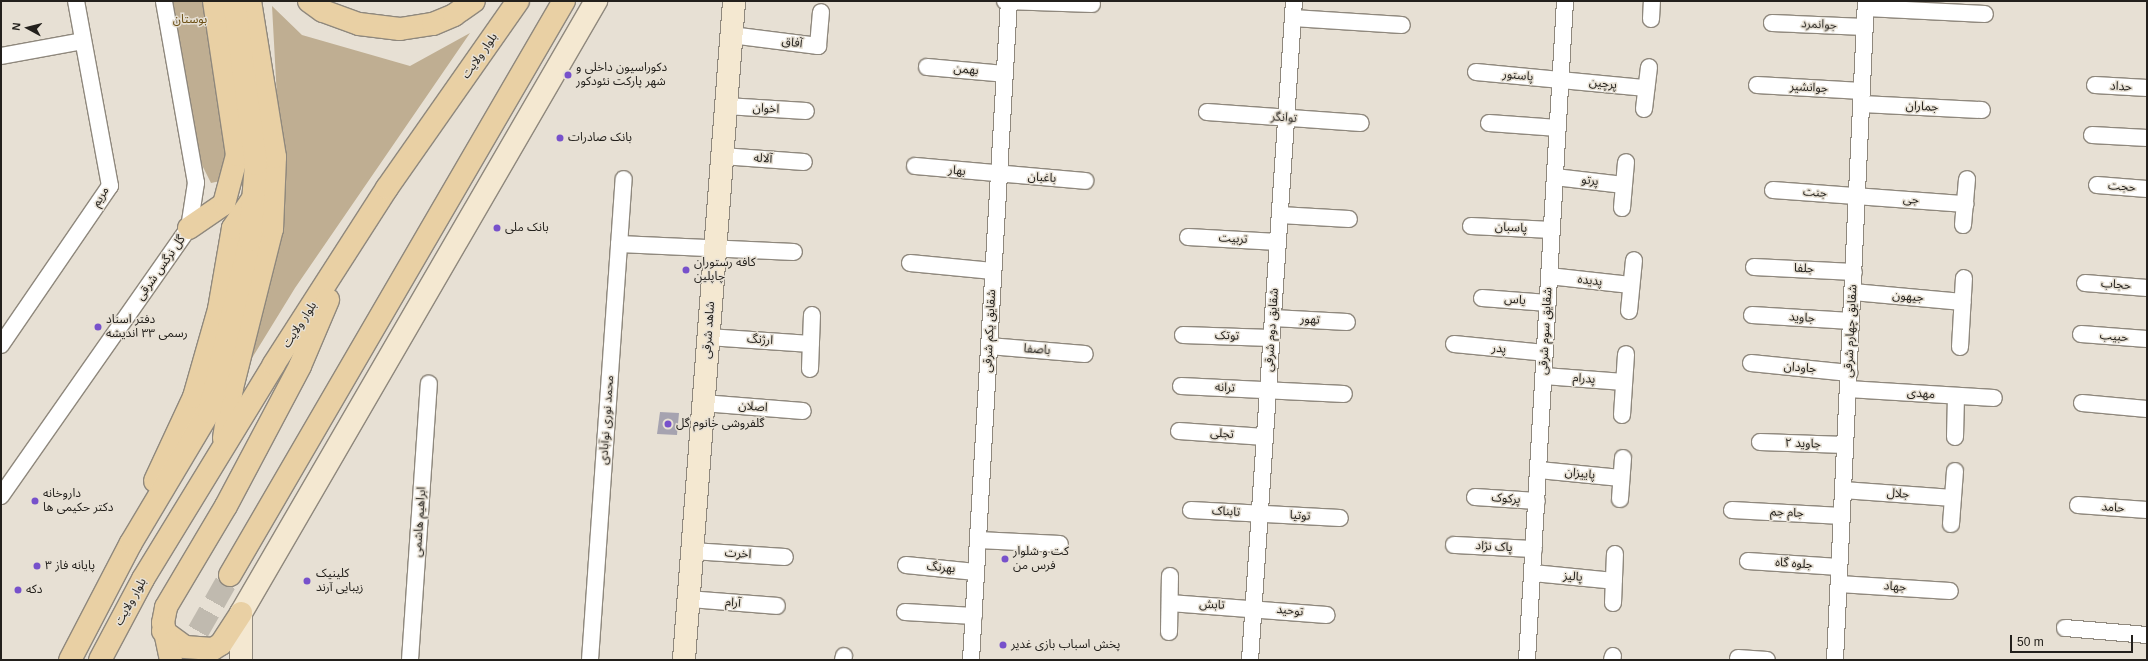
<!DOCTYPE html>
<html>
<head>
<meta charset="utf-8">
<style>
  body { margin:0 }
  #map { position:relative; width:2148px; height:661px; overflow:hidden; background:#e7e0d4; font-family:Arial,"Noto Sans Arabic",sans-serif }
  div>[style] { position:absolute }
  .green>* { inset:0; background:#bfae92 }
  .building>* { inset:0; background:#a6a3b0 }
  .primary-tunnel>* { height:22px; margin-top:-11px; transform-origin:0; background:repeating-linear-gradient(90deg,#c0baaf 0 22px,transparent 0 33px) }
  .roads { filter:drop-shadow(1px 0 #8f887d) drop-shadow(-1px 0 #8f887d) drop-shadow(0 1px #8f887d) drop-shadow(0 -1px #8f887d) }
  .minor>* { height:16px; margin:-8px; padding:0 8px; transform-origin:8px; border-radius:8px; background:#fff }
  .secondary>* { height:22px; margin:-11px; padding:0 11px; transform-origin:11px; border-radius:11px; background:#f4e8d1 }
  .primary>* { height:22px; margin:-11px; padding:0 11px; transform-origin:11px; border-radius:11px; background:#e9d0a4 }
  .dots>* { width:11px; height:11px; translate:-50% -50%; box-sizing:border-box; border:2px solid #e7e0d4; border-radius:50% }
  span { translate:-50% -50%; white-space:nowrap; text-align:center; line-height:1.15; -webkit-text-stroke:3px #e7e0d4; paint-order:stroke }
  .park-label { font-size:12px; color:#6b4f14 }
  .street-label { font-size:12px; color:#23201c }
  .poi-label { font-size:12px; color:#23201c }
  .left { translate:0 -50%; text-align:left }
  .frame { position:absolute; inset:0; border:2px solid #23201c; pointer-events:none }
  .north { position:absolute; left:8px; top:8px; width:40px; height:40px; -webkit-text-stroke:3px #e7e0d4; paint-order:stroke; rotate:277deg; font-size:11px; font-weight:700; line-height:16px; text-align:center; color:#23201c }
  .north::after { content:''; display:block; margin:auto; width:14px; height:18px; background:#23201c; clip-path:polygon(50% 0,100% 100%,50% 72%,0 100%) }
  .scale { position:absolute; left:2010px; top:635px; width:123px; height:18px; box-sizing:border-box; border:2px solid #23201c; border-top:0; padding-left:5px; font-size:12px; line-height:14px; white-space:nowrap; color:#23201c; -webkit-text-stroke:3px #e7e0d4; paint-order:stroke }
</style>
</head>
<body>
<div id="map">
  <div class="green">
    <div style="clip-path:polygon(169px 1px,207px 1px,227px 158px,225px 180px,211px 183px,198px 157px)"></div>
    <div style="clip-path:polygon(272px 6px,302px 35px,410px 66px,470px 33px,295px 288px,239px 379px,283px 209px)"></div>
  </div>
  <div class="building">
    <div style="clip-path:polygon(660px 412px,679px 413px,677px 435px,657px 434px)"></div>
  </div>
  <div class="primary-tunnel">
    <div style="left:182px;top:660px;width:98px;rotate:-60.5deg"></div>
  </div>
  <div class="roads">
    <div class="minor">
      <div style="left:1005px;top:1px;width:87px;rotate:2deg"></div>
      <div style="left:1866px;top:8px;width:119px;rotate:2.9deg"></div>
      <div style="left:1293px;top:18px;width:109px;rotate:3.7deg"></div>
      <div style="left:1651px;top:19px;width:18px;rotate:-87deg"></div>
      <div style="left:1772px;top:23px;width:93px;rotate:2.5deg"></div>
      <div style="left:731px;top:35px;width:88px;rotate:7.2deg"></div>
      <div style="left:818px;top:46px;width:34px;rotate:-85deg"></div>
      <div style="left:1px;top:56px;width:83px;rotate:-10.4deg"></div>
      <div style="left:927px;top:67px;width:78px;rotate:5.1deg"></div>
      <div style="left:1476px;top:72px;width:171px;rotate:5.4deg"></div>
      <div style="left:1757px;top:85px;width:105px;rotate:3.3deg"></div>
      <div style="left:2095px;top:85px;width:52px;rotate:3.3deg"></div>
      <div style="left:1862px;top:104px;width:120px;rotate:2.9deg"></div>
      <div style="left:726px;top:106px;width:80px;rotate:3.6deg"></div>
      <div style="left:1644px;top:109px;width:42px;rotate:-83.2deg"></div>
      <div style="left:1207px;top:112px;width:154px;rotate:4.1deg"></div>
      <div style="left:1489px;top:123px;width:69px;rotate:4.1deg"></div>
      <div style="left:2092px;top:135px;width:55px;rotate:3.1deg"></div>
      <div style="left:722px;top:156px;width:82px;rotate:4.2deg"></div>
      <div style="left:915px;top:166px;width:171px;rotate:5deg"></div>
      <div style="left:1555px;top:177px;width:69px;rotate:6.6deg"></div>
      <div style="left:2097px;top:185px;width:50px;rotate:4.6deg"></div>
      <div style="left:1773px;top:190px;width:193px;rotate:4.2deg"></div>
      <div style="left:1622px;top:208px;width:46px;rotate:-85deg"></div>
      <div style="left:1280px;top:215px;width:69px;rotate:3.3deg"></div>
      <div style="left:1963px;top:225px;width:46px;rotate:-85deg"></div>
      <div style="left:1471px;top:226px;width:81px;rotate:2.8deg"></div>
      <div style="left:1188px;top:237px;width:90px;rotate:3.2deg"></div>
      <div style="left:619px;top:244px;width:175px;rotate:2.6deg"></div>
      <div style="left:910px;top:263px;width:83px;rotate:5.5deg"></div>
      <div style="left:1754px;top:267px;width:100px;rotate:2.9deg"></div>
      <div style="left:1549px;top:276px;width:82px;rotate:6.3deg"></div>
      <div style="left:2085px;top:283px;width:62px;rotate:4.6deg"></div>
      <div style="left:1853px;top:292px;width:110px;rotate:5.2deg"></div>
      <div style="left:1482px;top:298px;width:66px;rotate:4.3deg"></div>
      <div style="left:1629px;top:311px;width:51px;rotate:-84.4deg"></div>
      <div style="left:1752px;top:315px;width:99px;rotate:3.5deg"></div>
      <div style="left:1273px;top:318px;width:74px;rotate:3.1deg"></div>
      <div style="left:2081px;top:334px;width:66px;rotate:4.3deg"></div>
      <div style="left:1183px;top:335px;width:88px;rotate:2deg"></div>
      <div style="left:708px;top:337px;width:103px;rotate:3.9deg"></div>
      <div style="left:1454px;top:344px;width:91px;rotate:5.6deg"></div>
      <div style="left:1px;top:345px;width:193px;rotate:-55.6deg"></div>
      <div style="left:110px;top:186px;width:188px;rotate:-100.4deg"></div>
      <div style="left:989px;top:346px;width:96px;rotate:4.8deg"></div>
      <div style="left:1960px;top:347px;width:69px;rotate:-86.7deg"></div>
      <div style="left:1751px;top:363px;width:99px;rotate:5.8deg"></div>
      <div style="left:810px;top:369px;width:54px;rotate:-87.9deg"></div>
      <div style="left:1544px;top:376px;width:80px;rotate:4.3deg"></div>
      <div style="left:1181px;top:386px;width:163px;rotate:2.8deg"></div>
      <div style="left:1848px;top:389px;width:146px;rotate:3.5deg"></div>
      <div style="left:703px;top:403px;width:100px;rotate:4.6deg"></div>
      <div style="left:2082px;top:403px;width:65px;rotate:5.3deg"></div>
      <div style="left:1622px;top:415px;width:61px;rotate:-86.2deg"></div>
      <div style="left:1179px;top:431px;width:86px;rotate:4deg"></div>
      <div style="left:1955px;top:437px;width:41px;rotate:-88.6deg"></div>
      <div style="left:1760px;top:442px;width:85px;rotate:2deg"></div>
      <div style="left:1539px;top:470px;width:82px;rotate:5.6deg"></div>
      <div style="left:1843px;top:490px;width:110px;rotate:4.2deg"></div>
      <div style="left:1px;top:496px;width:327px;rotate:-55deg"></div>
      <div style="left:189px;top:228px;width:46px;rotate:-81.2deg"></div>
      <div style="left:196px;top:183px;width:185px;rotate:-100deg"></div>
      <div style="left:1475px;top:497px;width:62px;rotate:3.7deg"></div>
      <div style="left:1620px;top:499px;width:41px;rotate:-85.8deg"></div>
      <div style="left:2078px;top:505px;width:69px;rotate:4.1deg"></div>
      <div style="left:1191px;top:510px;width:149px;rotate:3.1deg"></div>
      <div style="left:1732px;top:510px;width:110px;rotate:3.1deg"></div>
      <div style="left:1951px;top:524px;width:53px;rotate:-85.7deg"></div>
      <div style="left:978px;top:540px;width:82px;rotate:2.8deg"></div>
      <div style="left:1454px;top:545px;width:80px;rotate:2.9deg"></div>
      <div style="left:692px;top:551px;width:93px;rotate:3.7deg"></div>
      <div style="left:1748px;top:561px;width:91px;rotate:3.8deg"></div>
      <div style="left:906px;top:565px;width:70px;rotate:5.7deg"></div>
      <div style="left:1533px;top:573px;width:81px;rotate:5.6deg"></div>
      <div style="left:1839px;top:584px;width:111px;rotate:3.6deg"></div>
      <div style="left:689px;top:599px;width:88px;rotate:4.5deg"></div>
      <div style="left:1170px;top:603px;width:157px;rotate:4.4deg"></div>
      <div style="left:1613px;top:603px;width:49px;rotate:-87.7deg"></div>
      <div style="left:905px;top:612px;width:69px;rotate:3.3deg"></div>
      <div style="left:2065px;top:628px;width:82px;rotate:4.9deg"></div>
      <div style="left:1169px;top:632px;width:56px;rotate:-89deg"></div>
      <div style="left:1738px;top:658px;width:29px;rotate:4deg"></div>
      <div style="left:410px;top:660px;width:277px;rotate:-86.1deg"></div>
      <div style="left:590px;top:660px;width:482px;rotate:-86deg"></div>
      <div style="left:843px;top:660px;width:4px;rotate:-76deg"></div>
      <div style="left:971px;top:660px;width:660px;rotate:-86.7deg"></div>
      <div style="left:1250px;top:660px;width:660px;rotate:-86.18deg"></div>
      <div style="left:1527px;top:660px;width:660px;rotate:-86.7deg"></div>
      <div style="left:1612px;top:660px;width:4px;rotate:-76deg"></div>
      <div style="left:1835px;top:660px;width:660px;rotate:-87.31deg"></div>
    </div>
    <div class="secondary">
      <div style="left:684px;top:659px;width:660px;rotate:-85.65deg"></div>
      <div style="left:241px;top:660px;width:47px;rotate:-90deg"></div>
      <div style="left:241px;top:613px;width:708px;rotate:-59.88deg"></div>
    </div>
    <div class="primary">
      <div style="left:309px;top:1px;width:17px;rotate:36deg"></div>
      <div style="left:323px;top:11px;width:38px;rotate:20deg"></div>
      <div style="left:359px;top:24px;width:41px;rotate:7deg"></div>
      <div style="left:400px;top:29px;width:33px;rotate:-9deg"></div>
      <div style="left:433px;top:24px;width:23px;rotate:-23deg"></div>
      <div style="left:454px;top:15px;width:24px;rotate:-35deg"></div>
      <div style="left:189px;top:228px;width:42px;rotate:-34.4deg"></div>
      <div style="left:224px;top:204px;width:51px;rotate:-75.1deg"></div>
      <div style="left:237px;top:155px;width:156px;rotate:-98.5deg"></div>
      <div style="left:224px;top:438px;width:51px;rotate:-80.9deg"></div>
      <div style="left:232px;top:388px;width:164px;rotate:-75.9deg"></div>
      <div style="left:272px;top:229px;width:72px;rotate:-87.6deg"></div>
      <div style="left:275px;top:157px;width:158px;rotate:-99.1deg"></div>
      <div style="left:155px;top:481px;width:93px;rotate:-65.1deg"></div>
      <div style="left:194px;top:397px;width:91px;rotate:-74.1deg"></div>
      <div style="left:219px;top:309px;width:82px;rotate:-80.2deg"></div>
      <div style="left:233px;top:228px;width:34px;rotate:-56deg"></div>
      <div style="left:230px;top:575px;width:664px;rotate:-59.81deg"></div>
      <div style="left:163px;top:631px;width:27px;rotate:36deg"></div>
      <div style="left:185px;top:647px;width:28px;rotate:4deg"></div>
      <div style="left:213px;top:649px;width:9px;rotate:-32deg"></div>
      <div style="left:221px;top:644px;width:37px;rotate:-57deg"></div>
      <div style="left:70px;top:660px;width:132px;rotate:-62.5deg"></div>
      <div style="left:131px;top:543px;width:152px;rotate:-59.2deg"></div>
      <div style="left:209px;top:412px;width:177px;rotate:-76.6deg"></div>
      <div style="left:250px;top:240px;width:76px;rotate:-85.5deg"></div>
      <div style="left:256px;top:164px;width:164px;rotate:-97.7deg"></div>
      <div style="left:100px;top:660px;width:92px;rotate:-62deg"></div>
      <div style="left:143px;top:579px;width:252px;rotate:-58.6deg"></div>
      <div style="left:274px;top:364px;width:209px;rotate:-57.3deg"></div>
      <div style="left:387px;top:188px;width:228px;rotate:-55deg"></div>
      <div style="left:171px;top:660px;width:38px;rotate:-102deg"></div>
      <div style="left:163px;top:623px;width:16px;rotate:-79deg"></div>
      <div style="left:166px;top:607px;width:117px;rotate:-59.3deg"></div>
      <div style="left:226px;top:506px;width:158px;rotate:-62.1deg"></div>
      <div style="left:300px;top:366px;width:72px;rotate:-67deg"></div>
    </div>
  </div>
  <div class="dots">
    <div style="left:568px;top:75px;background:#7751cb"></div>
    <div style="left:560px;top:138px;background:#7751cb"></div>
    <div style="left:497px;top:228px;background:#7751cb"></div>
    <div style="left:686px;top:270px;background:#7751cb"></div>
    <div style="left:98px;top:327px;background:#7751cb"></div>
    <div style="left:668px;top:424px;background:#7751cb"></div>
    <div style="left:35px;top:501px;background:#7751cb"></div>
    <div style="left:1005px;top:559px;background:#7751cb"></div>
    <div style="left:37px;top:566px;background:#7751cb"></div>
    <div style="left:307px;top:581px;background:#7751cb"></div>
    <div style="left:18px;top:590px;background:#7751cb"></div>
    <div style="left:1003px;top:645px;background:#7751cb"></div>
  </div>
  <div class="park-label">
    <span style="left:190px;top:20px">بوستان</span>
  </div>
  <div class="street-label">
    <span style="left:1819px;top:25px;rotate:3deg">جوانمرد</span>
    <span style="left:792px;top:43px;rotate:7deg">آفاق</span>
    <span style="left:480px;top:56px;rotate:-55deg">بلوار ولایت</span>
    <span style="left:966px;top:70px;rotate:5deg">بهمن</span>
    <span style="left:1518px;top:76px;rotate:5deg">پاستور</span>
    <span style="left:1603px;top:84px;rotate:6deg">پرچین</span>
    <span style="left:2121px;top:87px;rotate:3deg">حداد</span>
    <span style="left:1809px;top:88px;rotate:3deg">جوانشیر</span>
    <span style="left:1922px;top:107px;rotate:3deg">جماران</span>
    <span style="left:766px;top:109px;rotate:3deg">اخوان</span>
    <span style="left:1284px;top:118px;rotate:4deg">توانگر</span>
    <span style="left:763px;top:159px;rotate:4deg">آلاله</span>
    <span style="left:957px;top:171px;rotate:6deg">بهار</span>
    <span style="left:1042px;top:178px;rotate:4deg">باغبان</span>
    <span style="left:1590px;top:181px;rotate:7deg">پرتو</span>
    <span style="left:2122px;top:187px;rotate:5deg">حجت</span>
    <span style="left:1815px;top:193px;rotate:4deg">جنت</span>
    <span style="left:101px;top:197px;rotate:-58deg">مریم</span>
    <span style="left:1911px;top:200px;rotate:4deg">جی</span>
    <span style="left:1511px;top:228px;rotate:3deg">پاسبان</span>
    <span style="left:1233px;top:239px;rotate:3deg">تربیت</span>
    <span style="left:161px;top:268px;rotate:-55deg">گل نرگس شرقی</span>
    <span style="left:1804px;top:269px;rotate:3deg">جلفا</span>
    <span style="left:1590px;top:281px;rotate:7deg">پدیده</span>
    <span style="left:2116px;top:285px;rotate:5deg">حجاب</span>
    <span style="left:1908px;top:297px;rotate:5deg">جیهون</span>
    <span style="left:1515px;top:300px;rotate:5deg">یاس</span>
    <span style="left:1802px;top:318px;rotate:4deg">جاوید</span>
    <span style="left:1310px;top:320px;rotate:3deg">تهور</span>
    <span style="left:300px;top:325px;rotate:-57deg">بلوار ولایت</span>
    <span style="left:709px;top:330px;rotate:-86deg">شاهد شرقی</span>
    <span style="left:1272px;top:330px;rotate:-86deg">شقایق دوم شرقی</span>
    <span style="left:990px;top:331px;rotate:-87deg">شقایق یکم شرقی</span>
    <span style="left:1546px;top:331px;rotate:-87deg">شقایق سوم شرقی</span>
    <span style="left:1851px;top:331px;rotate:-87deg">شقایق چهارم شرقی</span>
    <span style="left:1227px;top:336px;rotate:2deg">توتک</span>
    <span style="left:2114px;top:337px;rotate:5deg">حبیب</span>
    <span style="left:760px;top:340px;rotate:4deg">ارژنگ</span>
    <span style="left:1499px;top:349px;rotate:5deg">پدر</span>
    <span style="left:1037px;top:350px;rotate:4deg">باصفا</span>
    <span style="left:1800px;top:368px;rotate:5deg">جاودان</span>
    <span style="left:1584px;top:379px;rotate:4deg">پدرام</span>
    <span style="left:1225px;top:388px;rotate:3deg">ترانه</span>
    <span style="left:1921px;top:394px;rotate:4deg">مهدی</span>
    <span style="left:753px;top:407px;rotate:4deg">اصلان</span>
    <span style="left:607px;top:420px;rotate:-86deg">محمد نوری نوآبادی</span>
    <span style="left:1222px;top:434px;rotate:4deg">تجلی</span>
    <span style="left:1803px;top:444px;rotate:2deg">جاوید ۲</span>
    <span style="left:1580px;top:474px;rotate:6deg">پاییزان</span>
    <span style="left:1898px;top:494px;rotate:4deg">جلال</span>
    <span style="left:1506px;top:499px;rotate:4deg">پرکوک</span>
    <span style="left:2113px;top:508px;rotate:4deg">حامد</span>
    <span style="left:1226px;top:512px;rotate:3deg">تابناک</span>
    <span style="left:1787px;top:513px;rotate:3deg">جام جم</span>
    <span style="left:1300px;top:516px;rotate:3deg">توتیا</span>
    <span style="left:420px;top:522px;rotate:-86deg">ابراهیم هاشمی</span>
    <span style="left:1494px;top:547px;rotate:3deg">پاک نژاد</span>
    <span style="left:738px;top:554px;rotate:4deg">اخرت</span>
    <span style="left:1794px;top:564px;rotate:4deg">جلوه گاه</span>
    <span style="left:941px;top:568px;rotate:5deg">بهرنگ</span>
    <span style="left:1573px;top:577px;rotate:5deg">پالیز</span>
    <span style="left:1895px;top:587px;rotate:4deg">جهاد</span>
    <span style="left:131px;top:602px;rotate:-61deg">بلوار ولایت</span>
    <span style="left:733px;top:603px;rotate:5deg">آرام</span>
    <span style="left:1212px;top:605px;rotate:3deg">تابش</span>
    <span style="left:1290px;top:611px;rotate:6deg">توحید</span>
  </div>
  <div class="poi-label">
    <span class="left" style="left:576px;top:75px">دکوراسیون داخلی و<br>شهر پارکت نئودکور</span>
    <span class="left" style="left:568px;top:138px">بانک صادرات</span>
    <span class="left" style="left:505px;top:228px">بانک ملی</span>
    <span class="left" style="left:694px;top:270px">کافه رستوران<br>چاپلین</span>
    <span class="left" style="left:106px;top:327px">دفتر اسناد<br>رسمی ۳۳ اندیشه</span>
    <span class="left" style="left:676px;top:424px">گلفروشی خانوم گل</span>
    <span class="left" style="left:43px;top:501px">داروخانه<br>دکتر حکیمی ها</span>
    <span class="left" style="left:1013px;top:559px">کت و شلوار<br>فرس من</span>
    <span class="left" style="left:45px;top:566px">پایانه فاز ۳</span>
    <span class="left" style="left:316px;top:581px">کلینیک<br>زیبایی آرند</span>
    <span class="left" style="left:26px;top:590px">دکه</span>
    <span class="left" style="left:1011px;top:645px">پخش اسباب بازی غدیر</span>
  </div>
  <div class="frame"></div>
  <div class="north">N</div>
  <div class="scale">50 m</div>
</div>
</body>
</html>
